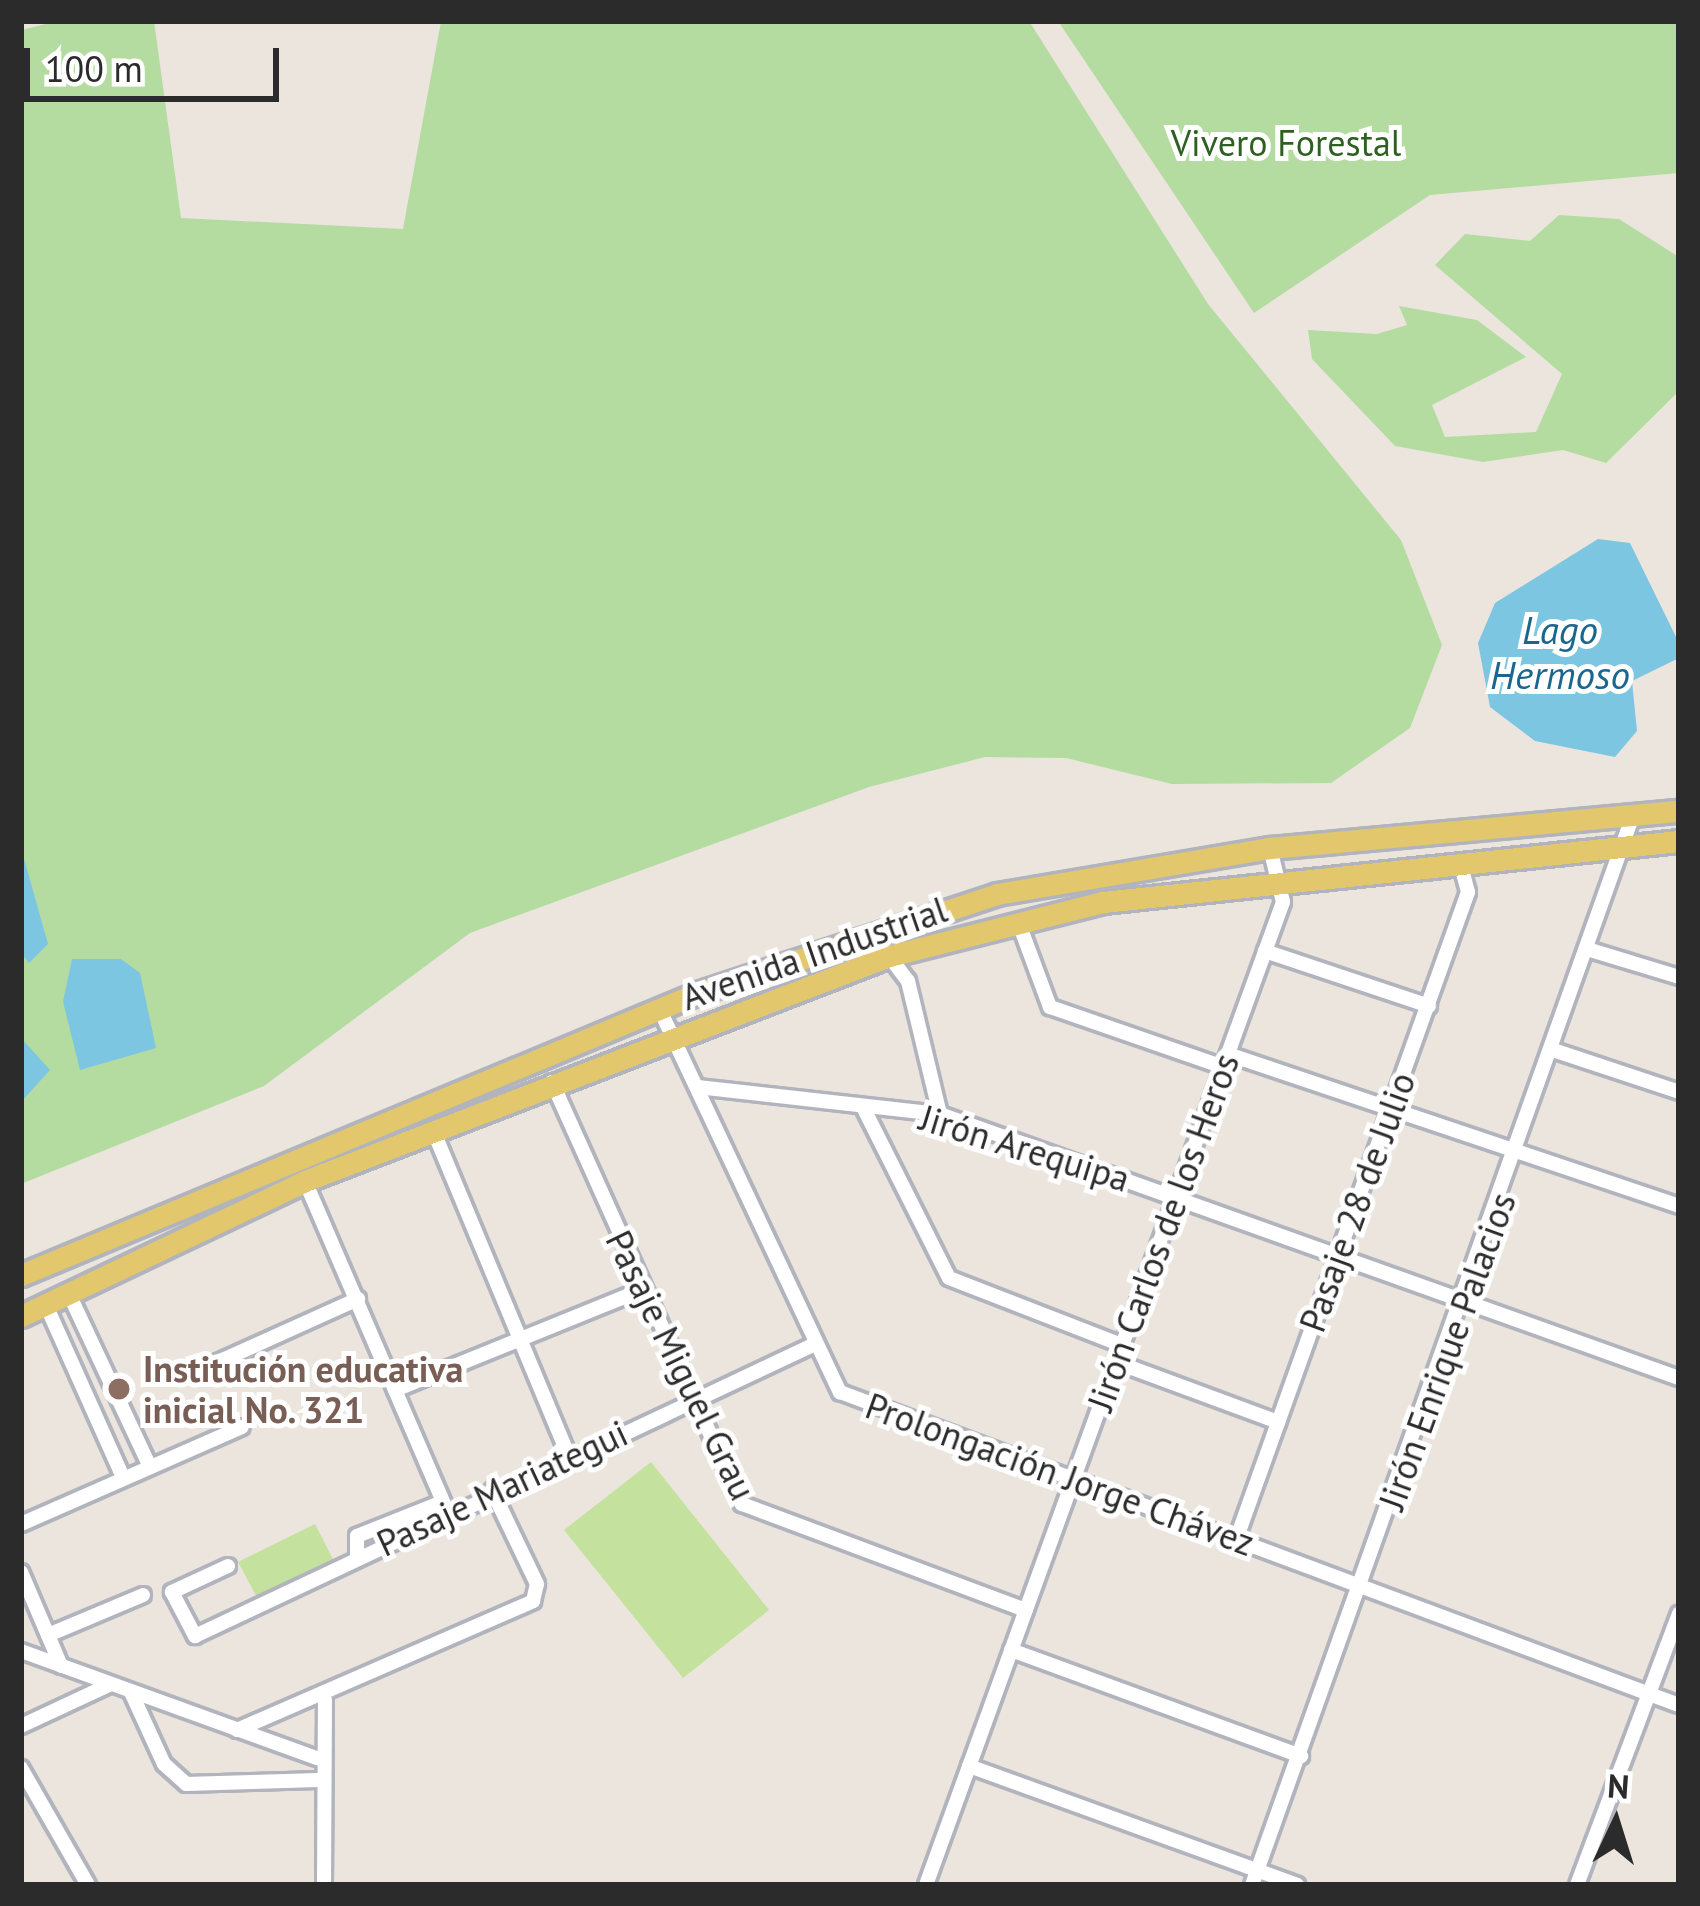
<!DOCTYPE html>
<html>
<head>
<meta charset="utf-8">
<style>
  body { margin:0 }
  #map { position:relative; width:1700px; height:1906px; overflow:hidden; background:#ebe5de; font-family:"PT Sans",sans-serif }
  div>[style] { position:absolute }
  .green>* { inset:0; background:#b4dca0 }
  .pitch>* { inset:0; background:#c4e29d }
  .water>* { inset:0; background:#7cc6e2 }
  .roads { filter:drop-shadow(3px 0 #b2b4bd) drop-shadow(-3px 0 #b2b4bd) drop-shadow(0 3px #b2b4bd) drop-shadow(0 -3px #b2b4bd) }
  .minor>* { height:14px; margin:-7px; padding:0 7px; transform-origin:7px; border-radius:7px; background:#fff }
  .primary>* { height:21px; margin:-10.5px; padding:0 10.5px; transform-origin:10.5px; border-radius:10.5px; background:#e2c76c }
  .dots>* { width:33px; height:33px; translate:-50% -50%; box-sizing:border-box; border:6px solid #fff; border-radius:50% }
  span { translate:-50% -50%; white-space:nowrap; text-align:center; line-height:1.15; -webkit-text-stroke:10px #fff; paint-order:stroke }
  .park-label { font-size:36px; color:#2e6022 }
  .street-label { font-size:36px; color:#2b2b2b }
  .education-label { font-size:36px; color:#785e54; font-weight:700 }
  .left { translate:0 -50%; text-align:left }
  .water-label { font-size:39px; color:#1b668e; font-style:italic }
  .frame { position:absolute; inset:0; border:24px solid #2b2b2b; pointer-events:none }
  .north { position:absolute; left:1556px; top:1762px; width:120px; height:120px; -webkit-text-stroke:9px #fff; paint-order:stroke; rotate:4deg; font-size:33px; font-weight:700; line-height:48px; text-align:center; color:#2b2b2b }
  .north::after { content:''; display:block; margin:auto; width:42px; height:54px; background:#2b2b2b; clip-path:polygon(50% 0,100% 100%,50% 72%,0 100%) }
  .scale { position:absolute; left:24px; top:48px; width:255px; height:54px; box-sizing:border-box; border:6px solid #2b2b2b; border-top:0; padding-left:15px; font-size:36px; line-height:42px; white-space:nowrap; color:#2b2b2b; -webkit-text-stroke:9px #fff; paint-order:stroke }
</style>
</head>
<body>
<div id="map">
  <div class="green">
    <div style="clip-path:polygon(58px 21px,154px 21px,181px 218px,403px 229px,441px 21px,1029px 21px,1208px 304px,1401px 540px,1442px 645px,1410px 728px,1331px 783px,1172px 784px,1066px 758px,985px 757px,869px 787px,470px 933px,264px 1086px,21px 1184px,21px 30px)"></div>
    <div style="clip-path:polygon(1058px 21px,1679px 21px,1679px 173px,1430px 195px,1254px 313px)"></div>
    <div style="clip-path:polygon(1559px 215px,1619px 219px,1679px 257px,1679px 391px,1606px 463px,1563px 450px,1483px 462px,1395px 446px,1312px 359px,1308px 330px,1377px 334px,1407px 325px,1399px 306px,1477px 320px,1526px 357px,1432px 405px,1445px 437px,1536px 432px,1562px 374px,1435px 265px,1465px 234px,1530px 241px)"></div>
  </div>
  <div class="pitch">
    <div style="clip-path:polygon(651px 1462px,769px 1610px,683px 1678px,564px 1530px)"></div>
    <div style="clip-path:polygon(315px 1524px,336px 1565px,260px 1603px,238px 1562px)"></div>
  </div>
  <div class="water">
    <div style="clip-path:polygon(1598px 539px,1630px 543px,1679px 643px,1679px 658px,1632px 681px,1637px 731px,1615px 757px,1535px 741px,1490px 707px,1478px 643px,1495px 603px)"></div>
    <div style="clip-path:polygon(21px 848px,48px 944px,29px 963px,21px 953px)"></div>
    <div style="clip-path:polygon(72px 959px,121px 959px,140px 973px,156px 1048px,80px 1070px,63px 1002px)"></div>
    <div style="clip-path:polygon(21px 1038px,50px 1070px,21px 1102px)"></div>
  </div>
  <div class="roads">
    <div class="minor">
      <div style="left:1018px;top:921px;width:92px;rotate:69.6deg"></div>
      <div style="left:1050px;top:1007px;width:183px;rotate:19.1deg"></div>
      <div style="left:1587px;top:949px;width:96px;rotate:16.9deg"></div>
      <div style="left:1265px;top:951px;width:173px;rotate:18.5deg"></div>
      <div style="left:889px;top:956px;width:31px;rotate:53deg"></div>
      <div style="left:908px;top:981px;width:137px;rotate:76.5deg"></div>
      <div style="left:659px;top:1008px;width:425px;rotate:64.8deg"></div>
      <div style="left:840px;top:1392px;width:895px;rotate:20.46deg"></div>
      <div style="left:1553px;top:1050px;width:133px;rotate:18.4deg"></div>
      <div style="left:1228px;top:1054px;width:476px;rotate:18.6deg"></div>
      <div style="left:552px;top:1082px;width:463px;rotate:65.8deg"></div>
      <div style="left:742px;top:1504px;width:303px;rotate:20.5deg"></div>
      <div style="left:698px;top:1087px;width:244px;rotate:6.4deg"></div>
      <div style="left:940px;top:1114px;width:785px;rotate:19.66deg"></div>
      <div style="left:864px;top:1109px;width:189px;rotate:63.3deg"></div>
      <div style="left:949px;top:1278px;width:186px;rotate:21.2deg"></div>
      <div style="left:433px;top:1130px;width:351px;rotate:67.4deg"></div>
      <div style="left:305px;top:1181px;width:359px;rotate:66.7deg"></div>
      <div style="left:69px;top:1294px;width:189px;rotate:64.9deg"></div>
      <div style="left:46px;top:1305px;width:186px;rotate:65.9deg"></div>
      <div style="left:1116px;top:1362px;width:173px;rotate:20.3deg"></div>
      <div style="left:216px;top:1363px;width:156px;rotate:-24.3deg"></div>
      <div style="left:395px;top:1390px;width:266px;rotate:-22.1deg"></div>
      <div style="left:21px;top:1524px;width:241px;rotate:-23.7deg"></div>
      <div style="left:1236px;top:1540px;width:688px;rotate:-70.3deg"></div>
      <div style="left:1468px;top:892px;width:30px;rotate:-105deg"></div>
      <div style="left:357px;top:1556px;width:20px;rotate:-90deg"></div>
      <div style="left:357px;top:1536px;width:92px;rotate:-21.6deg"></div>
      <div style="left:228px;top:1566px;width:62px;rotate:155.1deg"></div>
      <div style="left:172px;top:1592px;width:50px;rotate:62.4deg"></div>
      <div style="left:195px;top:1636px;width:681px;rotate:-25.21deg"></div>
      <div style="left:21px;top:1572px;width:102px;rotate:66.9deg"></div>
      <div style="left:48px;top:1635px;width:103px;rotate:-22.8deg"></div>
      <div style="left:1011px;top:1650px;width:309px;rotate:20.1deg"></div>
      <div style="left:21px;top:1651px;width:315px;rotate:19.9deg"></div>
      <div style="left:131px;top:1692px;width:79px;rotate:65.4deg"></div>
      <div style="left:164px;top:1764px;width:30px;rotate:42deg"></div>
      <div style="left:186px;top:1784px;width:132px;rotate:-1.7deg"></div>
      <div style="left:21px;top:1726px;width:99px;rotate:-25deg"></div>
      <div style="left:237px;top:1730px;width:323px;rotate:-23.5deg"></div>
      <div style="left:533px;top:1601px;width:17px;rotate:-77deg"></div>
      <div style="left:537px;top:1584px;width:104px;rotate:-115.6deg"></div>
      <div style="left:969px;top:1766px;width:349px;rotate:19.9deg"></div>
      <div style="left:21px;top:1768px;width:135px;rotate:60.2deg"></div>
      <div style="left:324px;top:1885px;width:185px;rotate:-89.7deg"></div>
      <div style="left:926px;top:1885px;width:1046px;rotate:-70.04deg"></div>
      <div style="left:1283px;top:902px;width:56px;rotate:-103.5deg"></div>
      <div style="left:1252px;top:1885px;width:1136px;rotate:-70.4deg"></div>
      <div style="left:1577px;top:1885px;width:290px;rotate:-69.4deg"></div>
    </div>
    <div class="primary">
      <div style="left:21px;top:1275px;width:730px;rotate:-22.63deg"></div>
      <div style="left:695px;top:994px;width:318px;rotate:-18.3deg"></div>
      <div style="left:997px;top:894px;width:277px;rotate:-9.6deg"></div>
      <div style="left:1270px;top:848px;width:411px;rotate:-5.2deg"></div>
      <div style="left:21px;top:1316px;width:314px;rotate:-25.4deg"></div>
      <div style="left:305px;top:1181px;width:626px;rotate:-21.07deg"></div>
      <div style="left:889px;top:956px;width:221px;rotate:-14.2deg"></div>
      <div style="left:1103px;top:902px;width:579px;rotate:-6.05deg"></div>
    </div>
  </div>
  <div class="dots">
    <div style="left:119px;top:1389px;background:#8d6e63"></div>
  </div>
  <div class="park-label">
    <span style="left:1286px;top:143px">Vivero Forestal</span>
  </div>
  <div class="street-label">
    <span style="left:814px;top:953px;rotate:-19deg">Avenida Industrial</span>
    <span style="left:1025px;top:1148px;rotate:17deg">Jirón Arequipa</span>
    <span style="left:1357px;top:1202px;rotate:-70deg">Pasaje 28 de Julio</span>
    <span style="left:1163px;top:1232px;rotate:-70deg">Jirón Carlos de los Heros</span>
    <span style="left:1447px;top:1351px;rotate:-70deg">Jirón Enrique Palacios</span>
    <span style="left:681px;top:1365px;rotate:64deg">Pasaje Miguel Grau</span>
    <span style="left:1060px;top:1474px;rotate:20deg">Prolongación Jorge Chávez</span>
    <span style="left:502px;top:1488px;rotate:-25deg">Pasaje Mariategui</span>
  </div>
  <div class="education-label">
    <span class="left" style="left:143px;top:1389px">Institución educativa<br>inicial No. 321</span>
  </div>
  <div class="water-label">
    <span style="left:1560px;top:653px">Lago<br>Hermoso</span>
  </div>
  <div class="frame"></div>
  <div class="north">N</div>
  <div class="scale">100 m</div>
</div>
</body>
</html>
